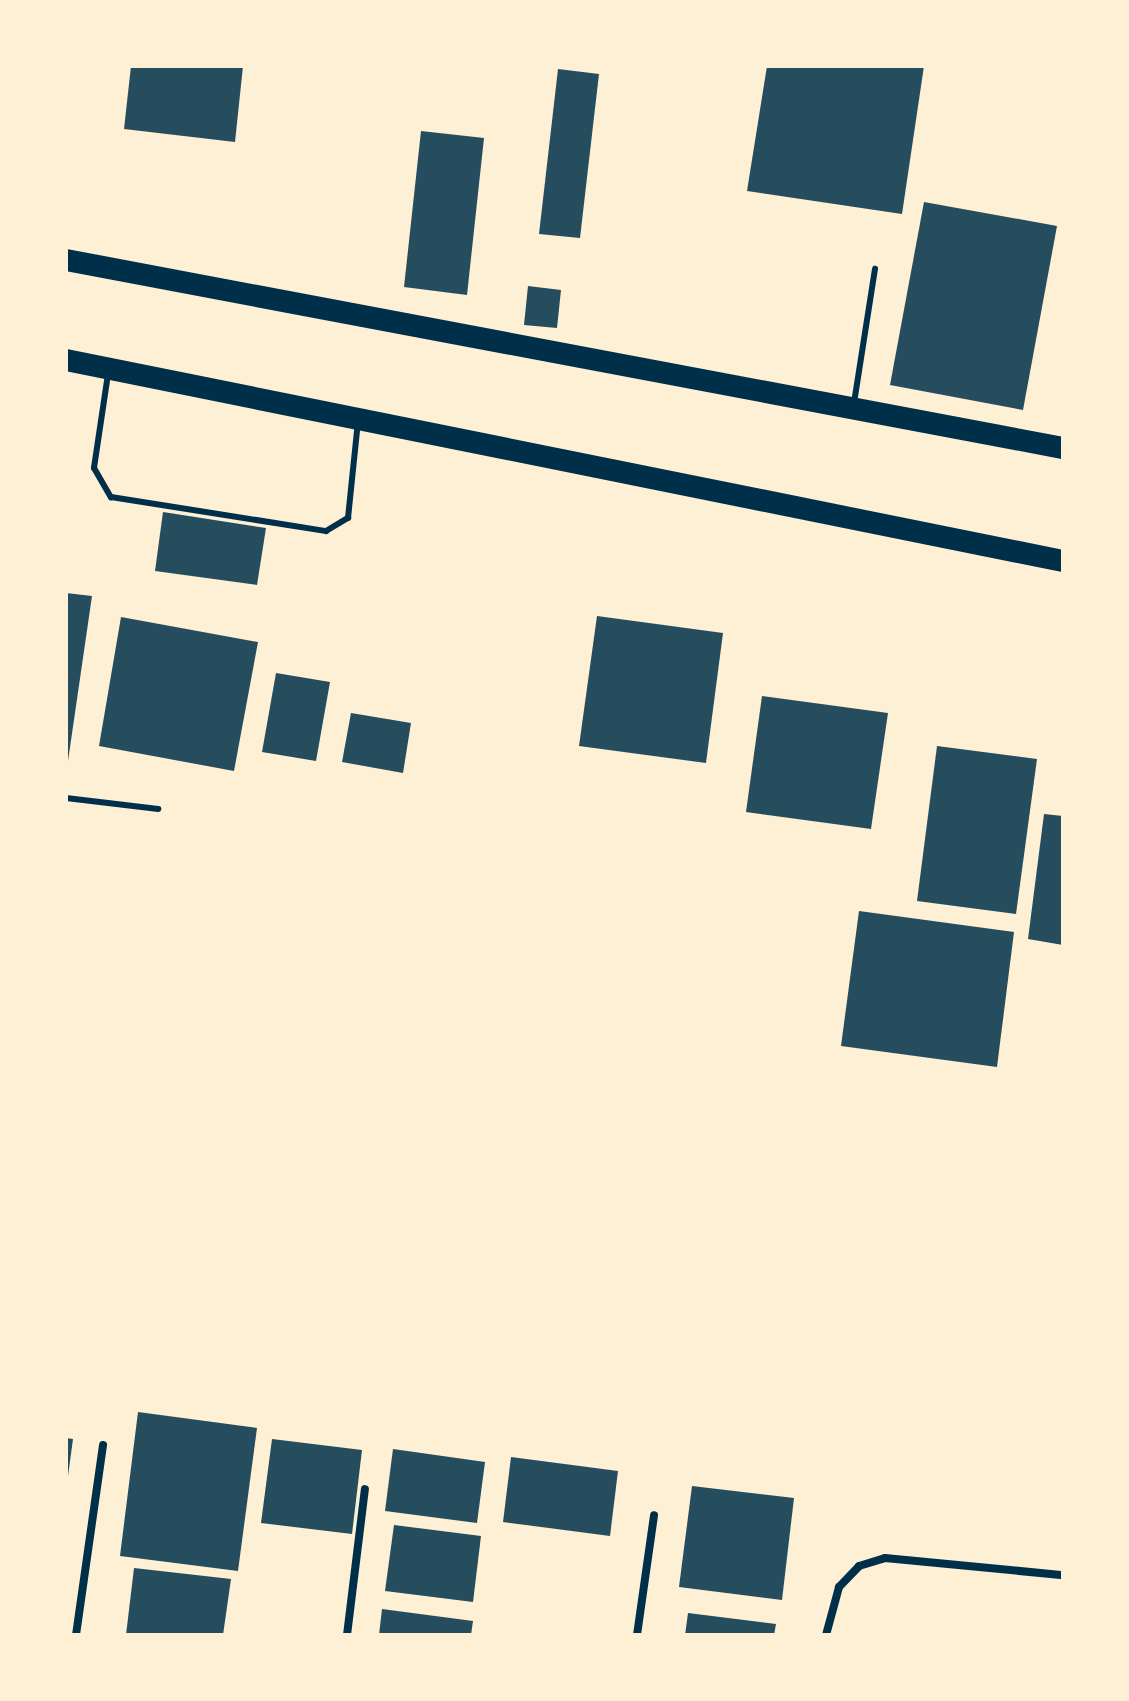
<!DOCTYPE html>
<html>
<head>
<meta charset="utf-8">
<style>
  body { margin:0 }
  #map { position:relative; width:1129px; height:1701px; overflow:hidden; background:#fdf0d5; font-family:Poppins,sans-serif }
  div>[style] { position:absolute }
  .building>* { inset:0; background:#264d5e }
  .service>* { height:6px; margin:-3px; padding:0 3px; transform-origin:3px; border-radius:3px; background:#003049 }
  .minor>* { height:8px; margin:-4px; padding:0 4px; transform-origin:4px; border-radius:4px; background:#003049 }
  .trunk>* { height:22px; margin:-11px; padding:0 11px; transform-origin:11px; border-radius:11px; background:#003049 }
  span { translate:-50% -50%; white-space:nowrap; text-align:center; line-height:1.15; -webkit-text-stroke:6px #fdf0d5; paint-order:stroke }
  .frame { position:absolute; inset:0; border:68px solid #fdf0d5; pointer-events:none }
</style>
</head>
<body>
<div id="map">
  <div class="building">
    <div style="clip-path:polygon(131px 66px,243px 66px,235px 142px,124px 129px)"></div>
    <div style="clip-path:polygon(767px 66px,924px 66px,902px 214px,747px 191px)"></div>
    <div style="clip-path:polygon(558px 69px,599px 74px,580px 238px,539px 234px)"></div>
    <div style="clip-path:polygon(421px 131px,484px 138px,467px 295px,404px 287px)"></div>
    <div style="clip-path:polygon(924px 202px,1057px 226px,1023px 410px,890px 385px)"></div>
    <div style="clip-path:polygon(528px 286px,561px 290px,557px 328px,524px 325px)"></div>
    <div style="clip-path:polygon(163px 512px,266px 528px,257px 585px,155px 571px)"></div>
    <div style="clip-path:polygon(66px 593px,92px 596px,68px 761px,66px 761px)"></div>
    <div style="clip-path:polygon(597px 616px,723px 633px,706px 763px,579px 746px)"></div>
    <div style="clip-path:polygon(121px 617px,258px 642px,234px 771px,99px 746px)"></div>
    <div style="clip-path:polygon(276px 673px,330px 682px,316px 761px,262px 752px)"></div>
    <div style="clip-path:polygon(762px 696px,888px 713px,871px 829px,746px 812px)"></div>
    <div style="clip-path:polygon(351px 713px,411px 723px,403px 773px,342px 762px)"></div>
    <div style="clip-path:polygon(937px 746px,1037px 759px,1016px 914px,917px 901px)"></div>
    <div style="clip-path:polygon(1044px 814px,1063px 816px,1063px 945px,1028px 939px)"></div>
    <div style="clip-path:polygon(859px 911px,1014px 932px,997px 1067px,841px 1046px)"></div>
    <div style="clip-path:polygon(138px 1412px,257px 1428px,238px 1571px,120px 1556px)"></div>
    <div style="clip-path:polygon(66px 1438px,73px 1439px,68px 1476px,66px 1476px)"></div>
    <div style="clip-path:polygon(272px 1439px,362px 1450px,352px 1534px,261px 1523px)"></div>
    <div style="clip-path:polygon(393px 1449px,485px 1462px,477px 1523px,385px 1511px)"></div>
    <div style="clip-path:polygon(511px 1457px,618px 1471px,610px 1536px,503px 1522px)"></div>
    <div style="clip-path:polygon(692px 1486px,794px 1498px,782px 1600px,679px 1587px)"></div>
    <div style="clip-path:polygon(394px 1525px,481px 1536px,473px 1602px,385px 1591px)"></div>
    <div style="clip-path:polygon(134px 1568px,231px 1579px,223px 1635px,126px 1635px)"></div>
    <div style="clip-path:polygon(382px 1609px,473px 1621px,471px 1635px,379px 1635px)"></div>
    <div style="clip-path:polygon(688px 1613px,776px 1624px,774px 1635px,685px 1635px)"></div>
  </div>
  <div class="service">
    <div style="left:108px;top:374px;width:95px;rotate:98.5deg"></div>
    <div style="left:94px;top:468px;width:34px;rotate:60deg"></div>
    <div style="left:111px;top:497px;width:218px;rotate:9deg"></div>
    <div style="left:326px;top:531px;width:26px;rotate:-31deg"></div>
    <div style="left:348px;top:518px;width:97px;rotate:-84.1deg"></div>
    <div style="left:854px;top:403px;width:136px;rotate:-81.1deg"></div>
    <div style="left:66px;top:798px;width:93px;rotate:6.8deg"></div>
  </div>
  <div class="minor">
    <div style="left:76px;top:1635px;width:192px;rotate:-81.9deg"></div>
    <div style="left:347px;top:1635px;width:147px;rotate:-83deg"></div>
    <div style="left:637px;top:1635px;width:121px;rotate:-81.9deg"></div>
    <div style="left:826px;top:1635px;width:50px;rotate:-74.8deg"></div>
    <div style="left:839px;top:1587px;width:29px;rotate:-46deg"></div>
    <div style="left:859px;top:1566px;width:27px;rotate:-17deg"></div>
    <div style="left:885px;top:1558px;width:179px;rotate:5.5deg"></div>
  </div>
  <div class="trunk">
    <div style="left:66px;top:260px;width:1015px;rotate:10.68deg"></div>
    <div style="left:66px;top:360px;width:1017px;rotate:11.4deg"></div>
  </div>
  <div class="frame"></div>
</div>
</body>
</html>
